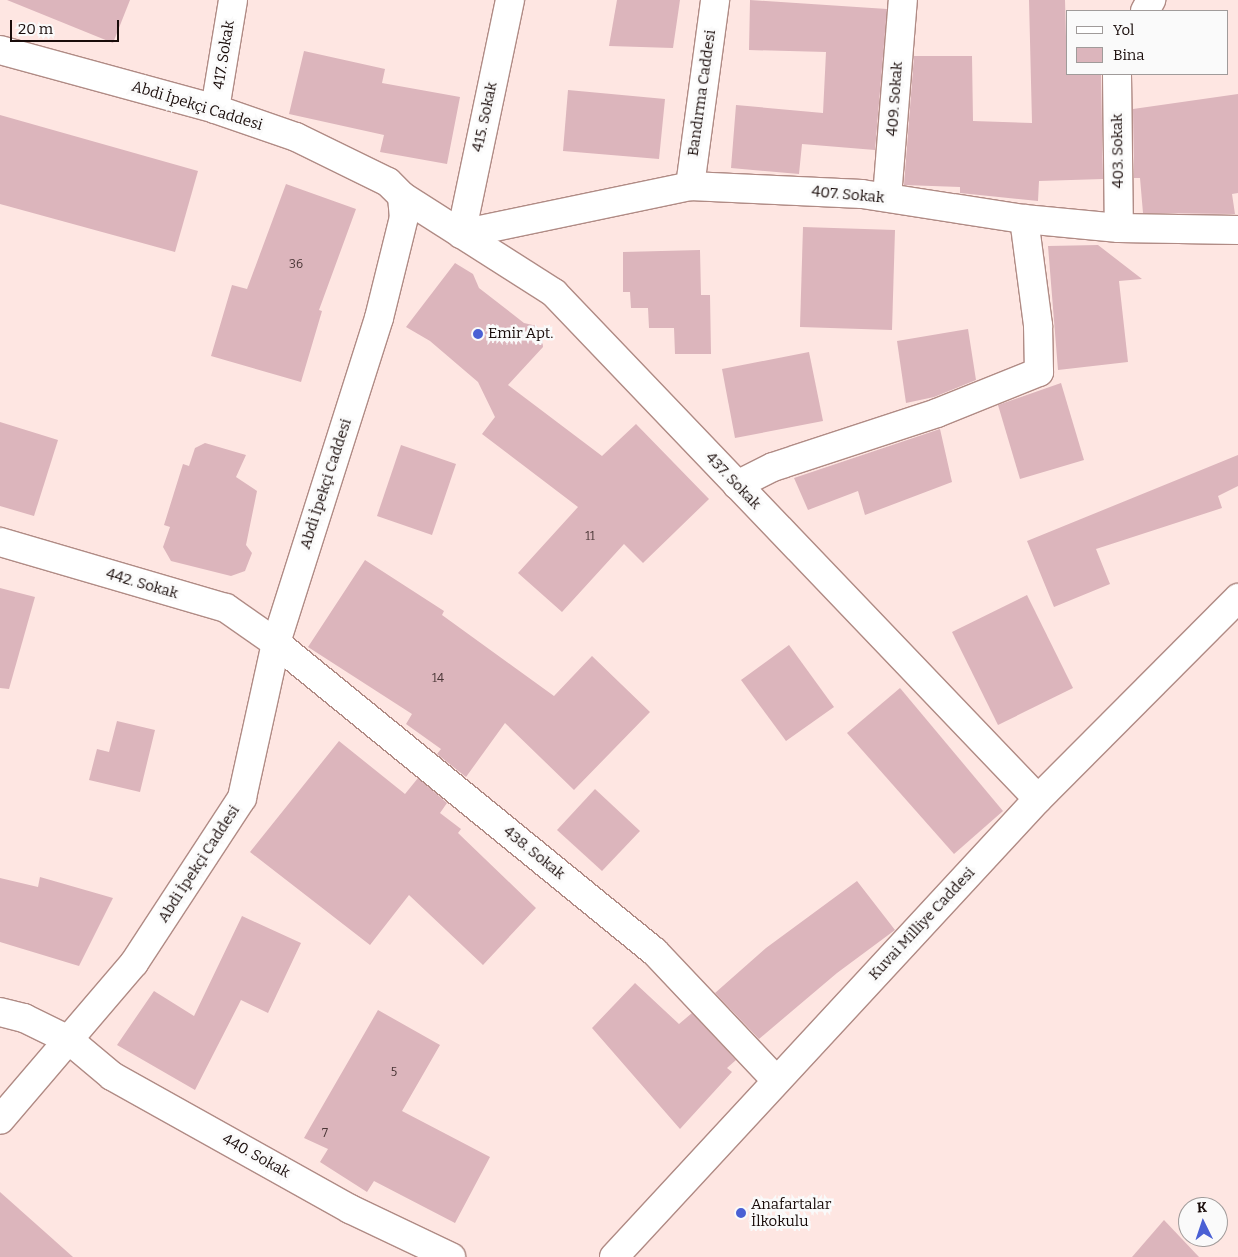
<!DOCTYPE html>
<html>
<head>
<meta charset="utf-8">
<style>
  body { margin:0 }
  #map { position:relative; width:1238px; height:1257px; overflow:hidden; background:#fee6e2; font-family:Bitter,serif }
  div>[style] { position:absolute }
  .building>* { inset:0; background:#dcb5bc }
  .roads { filter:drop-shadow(1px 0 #b08b85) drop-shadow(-1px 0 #b08b85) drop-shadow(0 1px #b08b85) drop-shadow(0 -1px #b08b85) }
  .minor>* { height:28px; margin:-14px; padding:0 14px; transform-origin:14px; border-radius:14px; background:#fff }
  .dots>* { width:14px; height:14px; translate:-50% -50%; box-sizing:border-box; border:2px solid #fafafa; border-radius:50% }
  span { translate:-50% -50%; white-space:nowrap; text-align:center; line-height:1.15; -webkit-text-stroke:5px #fafafa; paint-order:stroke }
  .number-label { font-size:12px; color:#4a3636 }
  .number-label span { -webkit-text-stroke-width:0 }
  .street-label { font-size:15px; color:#190c0a }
  .poi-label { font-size:15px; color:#190c0a }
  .left { translate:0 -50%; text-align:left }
  .legend { position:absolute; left:1066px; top:10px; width:162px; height:65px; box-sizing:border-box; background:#fafafa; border:1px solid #a09b9a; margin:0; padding:6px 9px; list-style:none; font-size:15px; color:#190c0a }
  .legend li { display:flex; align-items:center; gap:10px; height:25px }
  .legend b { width:25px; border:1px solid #a09b9a }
  .north { position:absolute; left:1178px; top:1197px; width:50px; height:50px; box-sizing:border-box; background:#fafafa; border:1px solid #a09b9a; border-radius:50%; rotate:356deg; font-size:14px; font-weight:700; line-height:20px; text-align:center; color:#190c0a }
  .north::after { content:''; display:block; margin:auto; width:18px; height:22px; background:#4a60d4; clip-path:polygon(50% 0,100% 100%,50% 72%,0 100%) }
  .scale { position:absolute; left:10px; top:20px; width:109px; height:22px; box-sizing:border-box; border:2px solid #190c0a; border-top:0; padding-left:6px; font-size:15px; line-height:18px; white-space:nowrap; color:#190c0a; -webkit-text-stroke:4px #fafafa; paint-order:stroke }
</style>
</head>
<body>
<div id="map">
  <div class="building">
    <div style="clip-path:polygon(7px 0,130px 0,113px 43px)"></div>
    <div style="clip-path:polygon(617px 0,680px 0,673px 48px,609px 46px)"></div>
    <div style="clip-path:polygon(750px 0,887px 9px,875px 150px,802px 144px,799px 174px,731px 168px,736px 105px,823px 113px,826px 52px,749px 50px)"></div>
    <div style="clip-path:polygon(1029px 0,1065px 0,1067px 74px,1101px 74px,1103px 179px,1039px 181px,1038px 201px,960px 193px,960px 187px,904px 185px,914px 56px,972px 56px,973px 121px,1032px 123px)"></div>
    <div style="clip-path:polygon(304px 51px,385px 69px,382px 83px,460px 97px,447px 164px,380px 152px,384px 135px,289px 114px)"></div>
    <div style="clip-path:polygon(568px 90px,665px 99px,659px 159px,563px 151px)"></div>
    <div style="clip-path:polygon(1238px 94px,1238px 193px,1232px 194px,1235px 214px,1143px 213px,1140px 178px,1134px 178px,1133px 109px)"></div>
    <div style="clip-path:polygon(0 115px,198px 171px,175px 252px,0 204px)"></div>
    <div style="clip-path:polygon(286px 184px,356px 209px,319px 310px,322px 311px,301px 382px,211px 356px,232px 285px,247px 289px)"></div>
    <div style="clip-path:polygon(803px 227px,895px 230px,892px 330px,800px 327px)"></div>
    <div style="clip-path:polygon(1098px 245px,1142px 279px,1119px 281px,1128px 362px,1058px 370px,1048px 246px)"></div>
    <div style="clip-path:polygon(700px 250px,701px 295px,710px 295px,711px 354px,675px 354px,674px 328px,649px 328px,648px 308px,631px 308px,630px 292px,623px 292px,623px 252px)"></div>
    <div style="clip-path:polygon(455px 263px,473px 274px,479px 288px,524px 323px,537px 326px,542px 337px,543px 347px,508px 385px,602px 456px,636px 424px,709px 499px,643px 563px,624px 544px,562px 612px,518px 573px,578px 507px,482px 434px,495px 417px,478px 382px,430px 341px,406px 327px)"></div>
    <div style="clip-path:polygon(968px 329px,976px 380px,934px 397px,906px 403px,897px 341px)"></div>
    <div style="clip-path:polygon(809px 352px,823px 421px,735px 438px,722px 369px)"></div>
    <div style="clip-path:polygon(1061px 383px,1084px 460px,1020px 479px,998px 405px)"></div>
    <div style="clip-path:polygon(0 422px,58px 440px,34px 516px,0 506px)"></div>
    <div style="clip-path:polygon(940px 429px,952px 482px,865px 515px,858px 491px,808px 510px,794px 478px)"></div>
    <div style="clip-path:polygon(205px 443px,246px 455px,236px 477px,257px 491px,246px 545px,252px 553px,245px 571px,231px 576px,171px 561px,163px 547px,170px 527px,164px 525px,183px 464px,189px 466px,195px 448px)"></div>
    <div style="clip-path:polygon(401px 445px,456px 464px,432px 535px,377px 516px)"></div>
    <div style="clip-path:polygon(1238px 455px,1238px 486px,1218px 496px,1222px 508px,1096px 549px,1110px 584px,1054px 607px,1027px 541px)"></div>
    <div style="clip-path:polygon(365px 560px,444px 611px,442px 615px,554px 696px,592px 656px,650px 712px,574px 790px,505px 723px,466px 777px,437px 754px,441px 749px,406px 724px,412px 714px,308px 647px)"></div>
    <div style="clip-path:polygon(0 588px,35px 597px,9px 689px,0 688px)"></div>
    <div style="clip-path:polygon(1027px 595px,1073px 688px,998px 725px,952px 632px)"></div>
    <div style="clip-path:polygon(789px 645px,834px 707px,786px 741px,741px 680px)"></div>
    <div style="clip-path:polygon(900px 688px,1003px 811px,954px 854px,847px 733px)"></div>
    <div style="clip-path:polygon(117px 721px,155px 730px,140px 792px,89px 780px,97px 749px,109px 752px)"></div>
    <div style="clip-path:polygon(339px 741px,405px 794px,418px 778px,447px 803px,440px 813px,461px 829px,458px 833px,536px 908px,483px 965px,409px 895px,370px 945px,250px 852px)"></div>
    <div style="clip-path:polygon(595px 789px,640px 831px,602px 871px,557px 830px)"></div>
    <div style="clip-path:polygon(40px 877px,113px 898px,79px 966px,0 942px,0 878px,38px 887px)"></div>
    <div style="clip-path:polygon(857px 881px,895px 930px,837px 973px,759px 1039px,715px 993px,766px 948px)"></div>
    <div style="clip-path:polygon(242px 916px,301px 943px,268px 1013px,241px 1000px,195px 1090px,117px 1045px,154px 991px,194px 1016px)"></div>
    <div style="clip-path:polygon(635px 983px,679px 1024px,692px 1013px,736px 1060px,727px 1068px,732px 1072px,680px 1129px,592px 1028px)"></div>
    <div style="clip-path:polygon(378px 1010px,440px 1045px,402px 1111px,490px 1157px,455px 1223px,374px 1181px,367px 1192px,320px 1162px,328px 1149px,304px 1138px)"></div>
    <div style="clip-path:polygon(0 1192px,73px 1257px,0 1257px)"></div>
    <div style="clip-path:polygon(1164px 1220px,1199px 1257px,1132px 1257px)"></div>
  </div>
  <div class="roads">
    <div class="minor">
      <div style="left:510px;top:0;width:239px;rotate:101.8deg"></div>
      <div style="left:461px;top:234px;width:234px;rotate:-11.8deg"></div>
      <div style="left:690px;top:186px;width:172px;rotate:2.7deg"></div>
      <div style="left:862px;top:194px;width:164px;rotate:8.8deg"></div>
      <div style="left:1024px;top:219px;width:95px;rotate:5.4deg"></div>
      <div style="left:1119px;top:228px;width:119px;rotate:1deg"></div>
      <div style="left:1145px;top:11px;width:13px;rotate:-61deg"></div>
      <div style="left:0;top:50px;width:223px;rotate:15.3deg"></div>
      <div style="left:215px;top:109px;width:86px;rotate:19.1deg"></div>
      <div style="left:296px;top:137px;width:102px;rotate:26.1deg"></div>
      <div style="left:388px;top:182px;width:20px;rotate:45deg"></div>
      <div style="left:402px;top:196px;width:21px;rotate:85deg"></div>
      <div style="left:404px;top:217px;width:104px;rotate:103.9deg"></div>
      <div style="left:379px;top:318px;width:341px;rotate:107.6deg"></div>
      <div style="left:276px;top:643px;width:159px;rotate:102.4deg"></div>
      <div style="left:242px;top:798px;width:197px;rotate:123.2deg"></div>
      <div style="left:134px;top:963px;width:206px;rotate:130.5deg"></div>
      <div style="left:1117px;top:74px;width:154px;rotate:89.3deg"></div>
      <div style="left:215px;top:109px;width:110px;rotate:-80.6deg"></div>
      <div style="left:690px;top:186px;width:188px;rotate:-82.3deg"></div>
      <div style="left:402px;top:196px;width:180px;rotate:32.5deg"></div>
      <div style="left:554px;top:293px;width:700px;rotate:46.27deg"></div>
      <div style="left:887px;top:197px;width:198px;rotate:-85.4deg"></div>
      <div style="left:737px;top:485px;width:40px;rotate:-26.6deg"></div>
      <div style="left:773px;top:467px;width:173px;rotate:-18.2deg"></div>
      <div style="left:937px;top:413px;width:110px;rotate:-21.9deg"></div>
      <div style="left:1039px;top:372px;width:47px;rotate:-91.2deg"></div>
      <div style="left:1038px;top:325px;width:107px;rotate:-97.5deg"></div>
      <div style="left:0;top:542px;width:235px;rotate:16.3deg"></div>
      <div style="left:226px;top:608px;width:61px;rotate:35deg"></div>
      <div style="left:276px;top:643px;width:488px;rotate:39.2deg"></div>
      <div style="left:654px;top:951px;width:178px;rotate:46.6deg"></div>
      <div style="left:0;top:1012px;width:25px;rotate:14deg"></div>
      <div style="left:24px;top:1018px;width:50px;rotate:26.1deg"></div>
      <div style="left:69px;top:1040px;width:56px;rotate:39.9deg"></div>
      <div style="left:112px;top:1076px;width:273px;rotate:29.2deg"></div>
      <div style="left:350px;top:1209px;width:112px;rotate:25.4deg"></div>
      <div style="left:614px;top:1257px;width:624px;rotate:-47.21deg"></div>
      <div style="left:1038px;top:799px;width:284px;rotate:-45.1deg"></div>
    </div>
  </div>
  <div class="dots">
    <div style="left:478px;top:334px;background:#4a60d4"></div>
    <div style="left:741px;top:1213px;background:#4a60d4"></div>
  </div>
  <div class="number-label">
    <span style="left:296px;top:265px">36</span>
    <span style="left:590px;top:537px">11</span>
    <span style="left:438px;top:679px">14</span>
    <span style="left:394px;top:1073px">5</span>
    <span style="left:325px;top:1134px">7</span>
  </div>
  <div class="street-label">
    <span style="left:224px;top:55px;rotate:-81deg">417. Sokak</span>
    <span style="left:702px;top:93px;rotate:-82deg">Bandırma Caddesi</span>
    <span style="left:895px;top:99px;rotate:-86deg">409. Sokak</span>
    <span style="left:197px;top:106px;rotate:17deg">Abdi İpekçi Caddesi</span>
    <span style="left:485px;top:117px;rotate:-78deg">415. Sokak</span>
    <span style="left:1118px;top:151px;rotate:-91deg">403. Sokak</span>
    <span style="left:848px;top:195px;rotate:5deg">407. Sokak</span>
    <span style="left:733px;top:481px;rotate:46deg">437. Sokak</span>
    <span style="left:326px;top:484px;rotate:-72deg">Abdi İpekçi Caddesi</span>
    <span style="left:142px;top:584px;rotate:16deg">442. Sokak</span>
    <span style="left:534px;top:853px;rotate:39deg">438. Sokak</span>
    <span style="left:199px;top:864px;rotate:-57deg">Abdi İpekçi Caddesi</span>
    <span style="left:922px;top:924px;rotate:-47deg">Kuvai Milliye Caddesi</span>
    <span style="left:256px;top:1156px;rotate:29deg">440. Sokak</span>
  </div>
  <div class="poi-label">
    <span class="left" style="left:488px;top:334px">Emir Apt.</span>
    <span class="left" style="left:751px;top:1213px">Anafartalar<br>İlkokulu</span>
  </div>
  <ul class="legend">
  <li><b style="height:6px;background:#fff"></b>Yol</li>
  <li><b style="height:14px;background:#dcb5bc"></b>Bina</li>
  </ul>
  <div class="north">K</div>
  <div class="scale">20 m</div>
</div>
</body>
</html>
